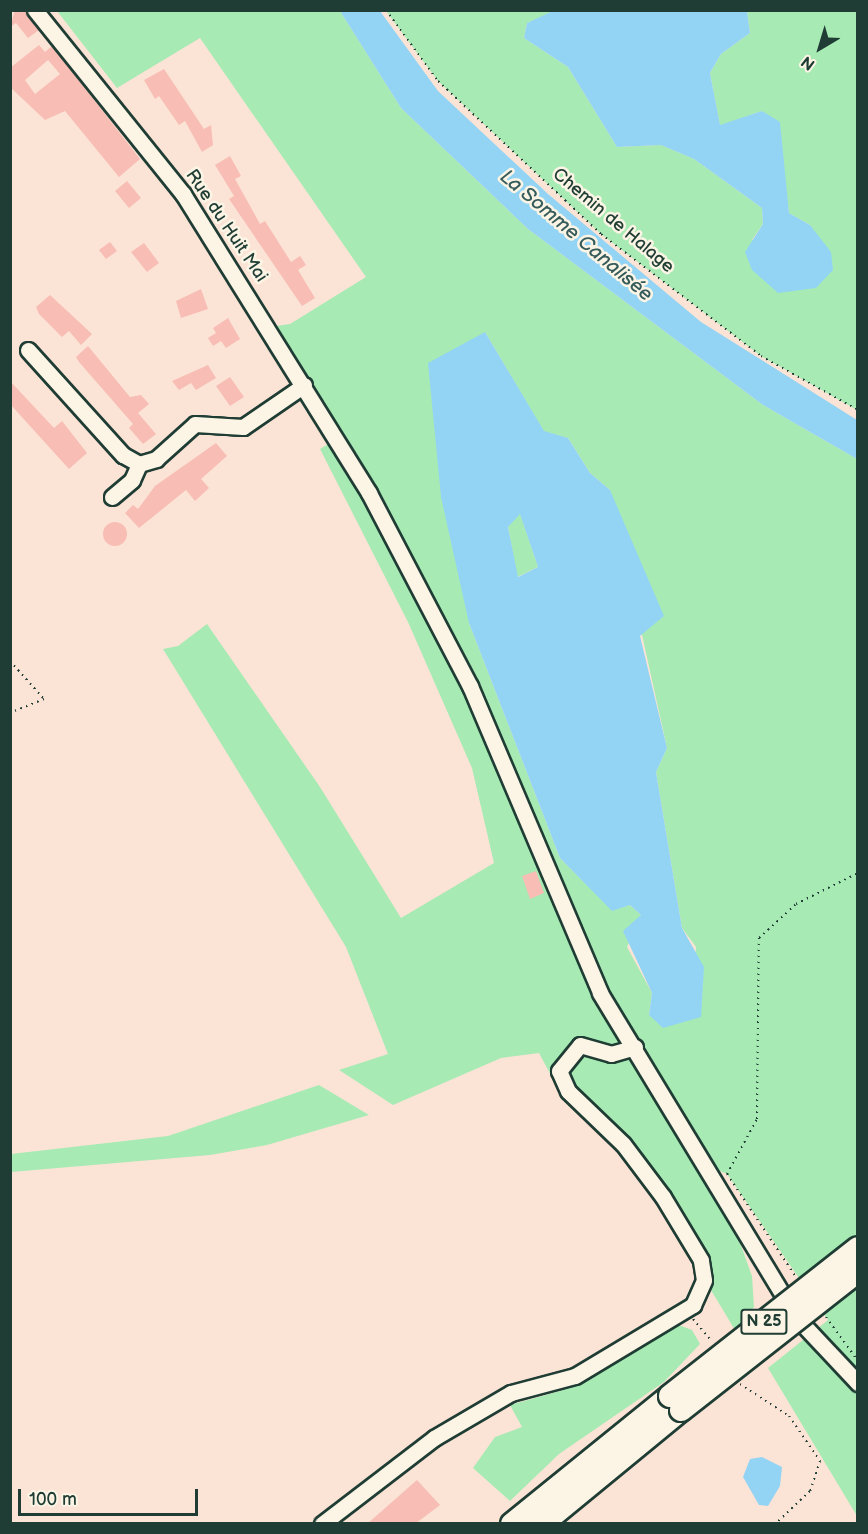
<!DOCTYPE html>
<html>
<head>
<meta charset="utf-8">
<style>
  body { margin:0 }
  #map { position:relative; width:868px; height:1534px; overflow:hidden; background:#fbe4d6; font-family:"Balsamiq Sans",sans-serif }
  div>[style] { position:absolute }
  .green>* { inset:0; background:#a7eab4 }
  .water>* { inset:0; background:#93d4f5 }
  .building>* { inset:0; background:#f8bdb4 }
  .round { border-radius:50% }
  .path>* { height:2px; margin-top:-1px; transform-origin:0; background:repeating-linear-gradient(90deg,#1f3d34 0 1.5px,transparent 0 6px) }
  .roads { filter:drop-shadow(2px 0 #1f3d34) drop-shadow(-2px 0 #1f3d34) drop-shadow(0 2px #1f3d34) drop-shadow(0 -2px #1f3d34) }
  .minor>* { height:15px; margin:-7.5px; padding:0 7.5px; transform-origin:7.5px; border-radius:7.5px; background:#fcf5e5 }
  .highway>* { height:22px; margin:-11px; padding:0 11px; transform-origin:11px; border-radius:11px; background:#fcf5e5 }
  .bridges { filter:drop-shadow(2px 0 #1f3d34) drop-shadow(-2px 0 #1f3d34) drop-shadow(0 2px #1f3d34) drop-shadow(0 -2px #1f3d34) }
  .highway-bridge>* { height:22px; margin:-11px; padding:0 11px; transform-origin:11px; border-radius:11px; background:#fcf5e5 }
  span { translate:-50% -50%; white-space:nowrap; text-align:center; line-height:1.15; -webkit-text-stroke:5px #fcf5e5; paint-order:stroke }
  .shield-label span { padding:2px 4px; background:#fcf5e5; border:2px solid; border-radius:4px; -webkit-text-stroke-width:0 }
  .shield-label { font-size:16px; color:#1f3d34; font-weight:700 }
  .street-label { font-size:18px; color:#1f3d34 }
  .water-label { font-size:20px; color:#365b5b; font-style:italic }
  .frame { position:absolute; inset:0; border:12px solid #1f3d34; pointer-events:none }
  .north { position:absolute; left:790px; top:18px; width:60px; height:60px; -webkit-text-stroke:4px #fcf5e5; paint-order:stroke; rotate:218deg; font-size:16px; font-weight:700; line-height:24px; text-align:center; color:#1f3d34 }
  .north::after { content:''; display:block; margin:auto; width:21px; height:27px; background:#1f3d34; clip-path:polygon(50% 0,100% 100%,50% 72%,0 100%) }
  .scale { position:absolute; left:18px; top:1489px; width:180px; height:27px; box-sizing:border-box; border:3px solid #1f3d34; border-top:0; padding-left:8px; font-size:18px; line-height:21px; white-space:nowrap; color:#1f3d34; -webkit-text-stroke:4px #fcf5e5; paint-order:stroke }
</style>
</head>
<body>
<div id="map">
  <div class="green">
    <div style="clip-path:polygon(evenodd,57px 11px,340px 11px,401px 108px,528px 229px,763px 405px,857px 459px,857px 1516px,768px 1368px,828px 1320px,727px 1174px,713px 1168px,752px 1276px,754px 1307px,735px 1330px,623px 1144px,561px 1094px,539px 1053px,501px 1058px,393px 1105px,339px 1070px,388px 1054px,346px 947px,163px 649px,178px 646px,207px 624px,320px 787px,401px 918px,494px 863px,472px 768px,408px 622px,320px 449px,338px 438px,278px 342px,285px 339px,276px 326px,290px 324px,366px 277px,200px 38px,117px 88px,57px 11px,485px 332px,544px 432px,568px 438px,590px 473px,610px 490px,667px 748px,656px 772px,682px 928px,696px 947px,691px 1016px,679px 1023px,649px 1015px,652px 993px,627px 947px,641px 915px,630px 905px,612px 910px,560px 858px,469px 623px,485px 332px)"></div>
    <div style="clip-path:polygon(386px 11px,555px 11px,527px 23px,524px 38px,568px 67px,617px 147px,661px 145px,694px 159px,762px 208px,763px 224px,752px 240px,810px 225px,789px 213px,783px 163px,762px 111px,720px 126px,710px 73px,721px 54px,750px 33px,747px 11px,857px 11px,857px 410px,761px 356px,601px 234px,438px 81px)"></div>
    <div style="clip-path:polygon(520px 513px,538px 567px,517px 577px,508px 526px)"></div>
    <div style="clip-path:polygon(319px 1085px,369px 1115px,267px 1145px,210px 1155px,11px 1172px,11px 1154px,168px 1136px)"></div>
    <div style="clip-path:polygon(676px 1324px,692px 1330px,700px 1344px,664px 1382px,559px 1454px,510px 1501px,473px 1468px,495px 1437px,522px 1427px,510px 1405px,560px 1391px)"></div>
  </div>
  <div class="water">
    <div style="clip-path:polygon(555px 10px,747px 11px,750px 33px,721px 54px,710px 73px,720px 125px,762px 111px,780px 122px,789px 213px,810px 225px,831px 252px,833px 270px,816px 288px,778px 293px,752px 270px,745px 252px,763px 224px,762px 208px,694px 159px,661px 145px,617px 147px,568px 67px,524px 38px,527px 23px)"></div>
    <div style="clip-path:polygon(340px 11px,380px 11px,438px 91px,548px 194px,701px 322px,857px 420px,857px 459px,763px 405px,528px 229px,401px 108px)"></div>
    <div style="clip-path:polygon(evenodd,485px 332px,544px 431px,568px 438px,590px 473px,610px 490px,664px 616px,640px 636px,667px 748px,656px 772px,682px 928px,704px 967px,701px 1017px,663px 1028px,649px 1015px,652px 993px,623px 931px,641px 915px,630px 905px,612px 911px,560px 858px,469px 623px,441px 497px,428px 363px,485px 332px,520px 514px,538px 567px,518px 577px,508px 527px,520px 514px)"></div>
    <div style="clip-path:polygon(762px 1457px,782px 1467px,780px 1486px,768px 1506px,759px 1505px,743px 1477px,750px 1459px)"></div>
  </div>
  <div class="building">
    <div style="clip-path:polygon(15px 10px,25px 10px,39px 30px,28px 38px,16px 23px,10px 27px)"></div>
    <div style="clip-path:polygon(evenodd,39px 45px,45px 52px,52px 46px,140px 159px,119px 177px,65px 111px,45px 120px,10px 87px,10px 68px,39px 45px,48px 60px,60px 74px,35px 94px,25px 80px,48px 60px)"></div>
    <div style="clip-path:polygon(164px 69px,204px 129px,211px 125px,213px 145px,202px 152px,185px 121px,179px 125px,159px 96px,155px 99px,144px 80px)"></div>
    <div style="clip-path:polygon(230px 156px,241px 176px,235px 179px,260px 224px,265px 221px,291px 262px,300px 256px,306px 265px,298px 270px,315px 298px,302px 306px,229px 199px,234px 196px,215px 165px)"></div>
    <div style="clip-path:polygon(127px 181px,141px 198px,129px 208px,115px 191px)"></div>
    <div style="clip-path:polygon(110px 242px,117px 251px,106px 259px,99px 250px)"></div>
    <div style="clip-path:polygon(144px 243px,159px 263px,147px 272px,131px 252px)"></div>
    <div style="clip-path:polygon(201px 289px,208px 309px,181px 318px,176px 301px)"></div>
    <div style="clip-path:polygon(50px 295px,92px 334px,81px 345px,69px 331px,62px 337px,39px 314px,36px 307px)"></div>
    <div style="clip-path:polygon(228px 318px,240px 339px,226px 348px,221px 341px,213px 346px,208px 338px,216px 333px,213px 328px)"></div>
    <div style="clip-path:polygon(88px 346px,130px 397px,141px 395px,149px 404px,138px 413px,156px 434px,143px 444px,129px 428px,133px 424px,79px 362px,76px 357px)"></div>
    <div style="clip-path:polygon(208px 365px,216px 378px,196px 390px,191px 383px,179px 390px,172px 381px)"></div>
    <div style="clip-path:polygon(230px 377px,244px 397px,230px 406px,216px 386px)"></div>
    <div style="clip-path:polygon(10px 381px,54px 428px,62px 421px,87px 453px,69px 469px,10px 404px)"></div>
    <div style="clip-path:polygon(216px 443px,227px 456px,201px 479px,209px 488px,195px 501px,186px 490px,139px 528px,125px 513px,133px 505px,138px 509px,155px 486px)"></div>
    <div class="round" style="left:103px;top:522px;width:24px;height:24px"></div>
    <div style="clip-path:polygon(536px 871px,544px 893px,530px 899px,522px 876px)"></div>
    <div style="clip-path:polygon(417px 1480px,440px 1505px,415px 1524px,367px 1524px)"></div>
  </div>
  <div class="path">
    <div style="left:386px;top:10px;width:88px;rotate:53.8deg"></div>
    <div style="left:438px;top:81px;width:224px;rotate:43.2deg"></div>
    <div style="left:601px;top:234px;width:201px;rotate:37.3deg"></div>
    <div style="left:761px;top:356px;width:111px;rotate:29.1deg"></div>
    <div style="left:10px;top:661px;width:51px;rotate:48.2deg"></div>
    <div style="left:44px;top:699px;width:37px;rotate:158deg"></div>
    <div style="left:727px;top:1174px;width:63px;rotate:-61.4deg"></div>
    <div style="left:757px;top:1119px;width:181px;rotate:-89.4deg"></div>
    <div style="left:759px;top:938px;width:50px;rotate:-42.6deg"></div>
    <div style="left:796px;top:904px;width:69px;rotate:-26.6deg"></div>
    <div style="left:727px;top:1174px;width:124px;rotate:56.2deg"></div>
    <div style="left:826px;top:1317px;width:54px;rotate:54deg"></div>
    <div style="left:693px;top:1319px;width:30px;rotate:50deg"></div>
    <div style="left:740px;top:1384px;width:59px;rotate:33.1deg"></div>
    <div style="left:789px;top:1416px;width:55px;rotate:55.4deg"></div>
    <div style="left:820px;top:1461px;width:32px;rotate:108deg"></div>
    <div style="left:810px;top:1491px;width:48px;rotate:136.7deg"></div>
  </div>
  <div class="roads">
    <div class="minor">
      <div style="left:35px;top:10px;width:236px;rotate:51.2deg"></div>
      <div style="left:183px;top:194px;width:352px;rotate:58.1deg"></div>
      <div style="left:369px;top:493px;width:218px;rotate:62.4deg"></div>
      <div style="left:470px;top:686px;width:333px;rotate:67deg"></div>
      <div style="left:600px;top:993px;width:379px;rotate:58.8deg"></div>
      <div style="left:796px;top:1317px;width:91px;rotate:46.8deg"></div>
      <div style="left:28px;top:350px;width:142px;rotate:47.9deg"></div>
      <div style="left:123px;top:455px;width:18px;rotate:29deg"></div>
      <div style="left:139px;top:464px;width:18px;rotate:-16deg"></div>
      <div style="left:156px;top:459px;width:52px;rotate:-41.9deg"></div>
      <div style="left:195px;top:424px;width:48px;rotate:3.6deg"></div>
      <div style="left:243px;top:427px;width:74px;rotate:-34.5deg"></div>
      <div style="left:112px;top:497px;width:26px;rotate:-40deg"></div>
      <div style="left:132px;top:480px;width:17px;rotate:-66deg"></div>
      <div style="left:322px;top:1524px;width:141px;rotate:-37.5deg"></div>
      <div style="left:434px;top:1438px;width:89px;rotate:-30.3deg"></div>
      <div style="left:511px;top:1393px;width:66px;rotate:-14.9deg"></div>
      <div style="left:575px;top:1376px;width:138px;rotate:-31deg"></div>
      <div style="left:693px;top:1305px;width:27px;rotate:-66deg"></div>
      <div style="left:704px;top:1280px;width:20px;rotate:-99deg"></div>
      <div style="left:701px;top:1260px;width:74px;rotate:-121.1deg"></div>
      <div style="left:663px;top:1197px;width:66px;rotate:-127deg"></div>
      <div style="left:623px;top:1144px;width:76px;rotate:-136.1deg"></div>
      <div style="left:568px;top:1091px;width:22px;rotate:-114deg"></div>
      <div style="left:559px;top:1071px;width:33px;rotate:-51deg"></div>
      <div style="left:580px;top:1045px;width:32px;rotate:16deg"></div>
      <div style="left:611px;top:1054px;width:25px;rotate:-16deg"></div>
    </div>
    <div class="highway">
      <div style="left:512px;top:1524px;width:203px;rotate:-39deg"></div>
      <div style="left:542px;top:1524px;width:180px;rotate:-39.4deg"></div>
    </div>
  </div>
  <div class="bridges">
    <div class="highway-bridge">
      <div style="left:670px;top:1396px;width:239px;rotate:-38.2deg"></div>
      <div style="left:681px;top:1410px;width:225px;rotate:-38.1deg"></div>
    </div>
  </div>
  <div class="shield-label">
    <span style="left:764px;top:1322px">N 25</span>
  </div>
  <div class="street-label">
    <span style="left:613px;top:221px;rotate:40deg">Chemin de Halage</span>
    <span style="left:226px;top:226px;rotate:56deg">Rue du Huit Mai</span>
  </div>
  <div class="water-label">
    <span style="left:576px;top:236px;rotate:40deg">La Somme Canalisée</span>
  </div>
  <div class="frame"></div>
  <div class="north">N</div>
  <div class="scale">100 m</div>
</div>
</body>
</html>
